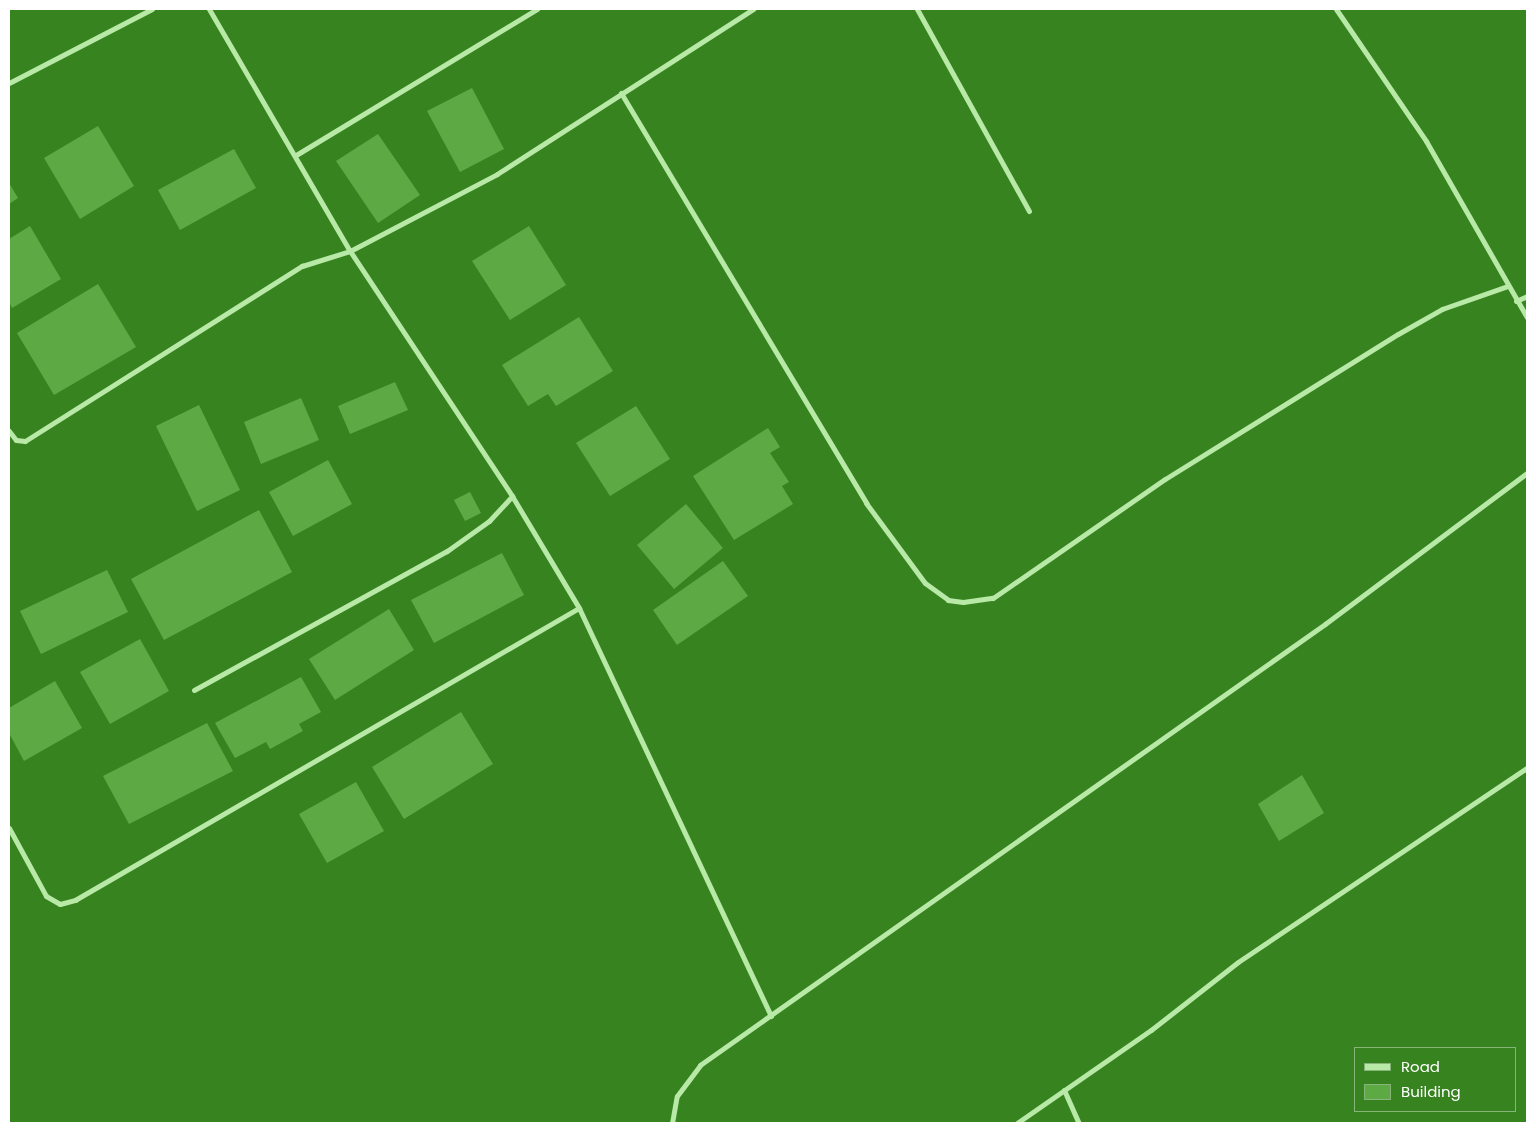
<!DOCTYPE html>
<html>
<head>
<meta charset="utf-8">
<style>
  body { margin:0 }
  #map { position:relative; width:1536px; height:1132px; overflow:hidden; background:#378320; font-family:Poppins,sans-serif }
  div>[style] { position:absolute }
  .building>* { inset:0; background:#5daa45 }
  .minor>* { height:5px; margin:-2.5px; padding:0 2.5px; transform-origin:2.5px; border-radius:2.5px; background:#b8e9a7 }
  span { translate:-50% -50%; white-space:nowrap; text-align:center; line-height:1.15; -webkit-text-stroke:5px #378320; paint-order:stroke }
  .frame { position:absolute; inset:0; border:10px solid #fff; pointer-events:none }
  .legend { position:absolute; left:1354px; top:1047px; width:162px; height:65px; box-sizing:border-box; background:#378320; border:1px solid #87b579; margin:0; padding:6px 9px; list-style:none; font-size:15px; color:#fff }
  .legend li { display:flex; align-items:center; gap:10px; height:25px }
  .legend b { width:25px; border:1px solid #87b579 }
</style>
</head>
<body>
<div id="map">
  <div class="building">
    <div style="clip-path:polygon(472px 88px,504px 149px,460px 172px,427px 111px)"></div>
    <div style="clip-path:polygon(98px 126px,134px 186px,80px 219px,44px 158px)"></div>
    <div style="clip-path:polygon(378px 134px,420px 195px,378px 223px,336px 161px)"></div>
    <div style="clip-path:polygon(234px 149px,256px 188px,180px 230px,158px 190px)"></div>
    <div style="clip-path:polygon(9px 183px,18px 198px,9px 204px)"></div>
    <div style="clip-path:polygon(30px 226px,61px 279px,12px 308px,9px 302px,9px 239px)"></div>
    <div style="clip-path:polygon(529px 226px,566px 285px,510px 320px,472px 261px)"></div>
    <div style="clip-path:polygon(98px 284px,136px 347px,54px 395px,17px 333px)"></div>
    <div style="clip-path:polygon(579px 317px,613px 371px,556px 406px,548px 394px,528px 406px,502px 365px)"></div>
    <div style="clip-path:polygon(395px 382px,408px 410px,350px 434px,338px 406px)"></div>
    <div style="clip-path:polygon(301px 398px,319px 440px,261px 464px,244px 422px)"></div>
    <div style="clip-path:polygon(199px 405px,240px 490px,197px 511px,156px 426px)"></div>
    <div style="clip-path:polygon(636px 406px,670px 459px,610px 496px,576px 443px)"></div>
    <div style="clip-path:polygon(768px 428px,780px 447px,770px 453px,789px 482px,782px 486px,793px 504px,734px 540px,693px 476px)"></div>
    <div style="clip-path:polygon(328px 460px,352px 504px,293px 536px,269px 492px)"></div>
    <div style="clip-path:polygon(470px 492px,481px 513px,465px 521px,454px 500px)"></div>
    <div style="clip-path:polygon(686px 504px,723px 548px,674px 589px,637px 545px)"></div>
    <div style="clip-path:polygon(259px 510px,292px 572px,164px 640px,131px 579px)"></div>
    <div style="clip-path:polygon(502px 553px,524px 595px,434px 643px,411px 600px)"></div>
    <div style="clip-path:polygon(723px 561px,748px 596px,677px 645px,653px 610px)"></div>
    <div style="clip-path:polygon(107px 570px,128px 612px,41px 654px,20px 611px)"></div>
    <div style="clip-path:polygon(389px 609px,414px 650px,335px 700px,309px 659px)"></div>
    <div style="clip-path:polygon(140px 639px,169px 691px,110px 724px,80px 672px)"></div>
    <div style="clip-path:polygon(301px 677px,321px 712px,299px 724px,303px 731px,270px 749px,266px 742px,235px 758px,215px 723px)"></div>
    <div style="clip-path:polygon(55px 681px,82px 728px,24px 761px,9px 733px,9px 708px)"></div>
    <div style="clip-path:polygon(461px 712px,493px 764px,404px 819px,372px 767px)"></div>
    <div style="clip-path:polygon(207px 723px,233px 771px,129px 824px,103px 776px)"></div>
    <div style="clip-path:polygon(1302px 775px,1324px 813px,1279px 841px,1258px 804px)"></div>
    <div style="clip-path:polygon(356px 782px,384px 831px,327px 863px,299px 814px)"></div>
  </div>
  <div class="minor">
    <div style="left:209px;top:9px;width:280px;rotate:59.8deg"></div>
    <div style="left:350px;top:251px;width:294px;rotate:56.5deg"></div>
    <div style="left:512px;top:496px;width:131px;rotate:59.1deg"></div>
    <div style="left:579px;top:608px;width:451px;rotate:64.8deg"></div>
    <div style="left:917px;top:9px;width:231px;rotate:61deg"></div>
    <div style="left:1336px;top:9px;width:160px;rotate:55.7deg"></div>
    <div style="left:1426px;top:141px;width:203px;rotate:60.2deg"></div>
    <div style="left:9px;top:83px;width:161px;rotate:-27.4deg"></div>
    <div style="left:621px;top:93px;width:478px;rotate:59.1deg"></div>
    <div style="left:866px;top:503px;width:99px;rotate:53.6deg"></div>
    <div style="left:925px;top:583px;width:29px;rotate:36deg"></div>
    <div style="left:948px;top:600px;width:15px;rotate:8deg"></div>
    <div style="left:963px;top:602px;width:30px;rotate:-8deg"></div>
    <div style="left:993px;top:598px;width:209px;rotate:-34.7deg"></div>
    <div style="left:1165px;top:479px;width:274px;rotate:-31.9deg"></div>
    <div style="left:1398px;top:334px;width:51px;rotate:-29.6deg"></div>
    <div style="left:1442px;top:309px;width:70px;rotate:-19.2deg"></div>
    <div style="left:296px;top:155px;width:282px;rotate:-31.2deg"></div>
    <div style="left:1516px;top:301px;width:12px;rotate:-24deg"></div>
    <div style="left:9px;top:431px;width:11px;rotate:52deg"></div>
    <div style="left:16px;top:440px;width:9px;rotate:6deg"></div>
    <div style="left:25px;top:441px;width:328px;rotate:-32.3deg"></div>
    <div style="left:302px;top:266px;width:50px;rotate:-17.4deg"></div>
    <div style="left:350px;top:251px;width:166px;rotate:-27.6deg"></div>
    <div style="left:497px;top:174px;width:305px;rotate:-32.8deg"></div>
    <div style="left:194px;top:690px;width:289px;rotate:-28.8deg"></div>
    <div style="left:447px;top:551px;width:52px;rotate:-35.5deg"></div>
    <div style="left:489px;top:521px;width:34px;rotate:-47deg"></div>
    <div style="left:9px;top:828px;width:77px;rotate:61.4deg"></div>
    <div style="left:46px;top:896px;width:16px;rotate:30deg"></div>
    <div style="left:60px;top:904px;width:16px;rotate:-15deg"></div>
    <div style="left:75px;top:900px;width:582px;rotate:-30.09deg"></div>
    <div style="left:1064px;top:1090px;width:36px;rotate:66deg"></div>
    <div style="left:672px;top:1123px;width:27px;rotate:-80deg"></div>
    <div style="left:677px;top:1096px;width:39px;rotate:-53deg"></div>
    <div style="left:700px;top:1065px;width:765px;rotate:-35.21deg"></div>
    <div style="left:1325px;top:624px;width:252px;rotate:-36.8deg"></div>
    <div style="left:1017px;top:1123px;width:163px;rotate:-34.8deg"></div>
    <div style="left:1151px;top:1030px;width:110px;rotate:-38deg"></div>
    <div style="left:1238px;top:962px;width:348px;rotate:-33.9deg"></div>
  </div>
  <div class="frame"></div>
  <ul class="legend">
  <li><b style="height:6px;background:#b8e9a7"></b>Road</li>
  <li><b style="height:14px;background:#5daa45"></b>Building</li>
  </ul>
</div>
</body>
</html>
